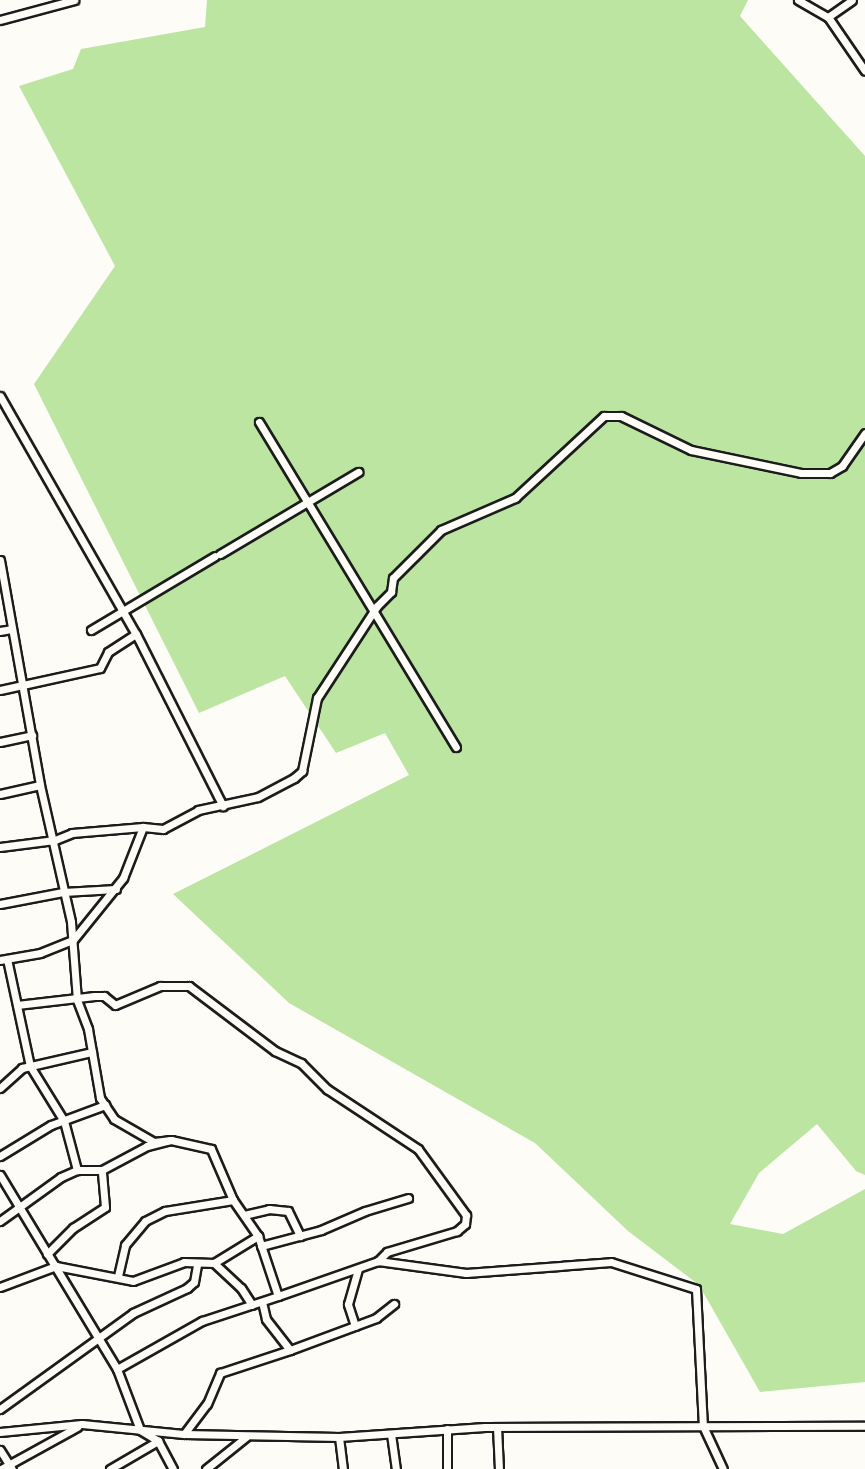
<!DOCTYPE html>
<html>
<head>
<meta charset="utf-8">
<style>
  body { margin:0 }
  #map { position:relative; width:865px; height:1469px; overflow:hidden; background:#fdfcf7; font-family:"Balsamiq Sans",sans-serif }
  div>[style] { position:absolute }
  .green>* { inset:0; background:#bbe5a1 }
  .roads { filter:drop-shadow(2px 0 #1c1c1c) drop-shadow(-2px 0 #1c1c1c) drop-shadow(0 2px #1c1c1c) drop-shadow(0 -2px #1c1c1c) }
  .street>* { height:7px; margin:-3.5px; padding:0 3.5px; transform-origin:3.5px; border-radius:3.5px; background:#fdfcf7 }
  span { translate:-50% -50%; white-space:nowrap; text-align:center; line-height:1.15; -webkit-text-stroke:6px #fdfcf7; paint-order:stroke }
</style>
</head>
<body>
<div id="map">
  <div class="green">
    <div style="clip-path:polygon(207px 0,748px 0,740px 16px,865px 156px,865px 1175px,856px 1171px,817px 1124px,759px 1173px,730px 1224px,783px 1234px,865px 1189px,865px 1382px,760px 1392px,699px 1285px,628px 1231px,535px 1143px,289px 1003px,173px 894px,409px 775px,385px 733px,336px 753px,285px 676px,199px 713px,34px 384px,115px 266px,19px 86px,73px 69px,81px 49px,205px 27px)"></div>
  </div>
  <div class="roads">
    <div class="street">
      <div style="left:798px;top:0;width:34px;rotate:30deg"></div>
      <div style="left:828px;top:17px;width:29px;rotate:-35deg"></div>
      <div style="left:828px;top:17px;width:65px;rotate:55.6deg"></div>
      <div style="left:0;top:20px;width:77px;rotate:-15.1deg"></div>
      <div style="left:0;top:396px;width:274px;rotate:60.3deg"></div>
      <div style="left:136px;top:634px;width:193px;rotate:63.2deg"></div>
      <div style="left:259px;top:422px;width:380px;rotate:58.8deg"></div>
      <div style="left:220px;top:554px;width:161px;rotate:-30.7deg"></div>
      <div style="left:0;top:560px;width:229px;rotate:79.9deg"></div>
      <div style="left:40px;top:785px;width:140px;rotate:77.2deg"></div>
      <div style="left:71px;top:922px;width:78px;rotate:85.6deg"></div>
      <div style="left:77px;top:1000px;width:31px;rotate:69deg"></div>
      <div style="left:88px;top:1029px;width:70px;rotate:80.1deg"></div>
      <div style="left:100px;top:1098px;width:25px;rotate:56deg"></div>
      <div style="left:114px;top:1119px;width:46px;rotate:29.9deg"></div>
      <div style="left:154px;top:1142px;width:17px;rotate:-7deg"></div>
      <div style="left:91px;top:630px;width:144px;rotate:-30.8deg"></div>
      <div style="left:0;top:631px;width:11px;rotate:-10deg"></div>
      <div style="left:0;top:690px;width:102px;rotate:-12.4deg"></div>
      <div style="left:100px;top:668px;width:18px;rotate:-63deg"></div>
      <div style="left:108px;top:652px;width:33px;rotate:-33deg"></div>
      <div style="left:0;top:742px;width:33px;rotate:-12deg"></div>
      <div style="left:0;top:794px;width:41px;rotate:-12.7deg"></div>
      <div style="left:0;top:847px;width:55px;rotate:-7.3deg"></div>
      <div style="left:55px;top:840px;width:18px;rotate:-22deg"></div>
      <div style="left:72px;top:833px;width:71px;rotate:-4.8deg"></div>
      <div style="left:143px;top:827px;width:20px;rotate:6deg"></div>
      <div style="left:163px;top:829px;width:40px;rotate:-28deg"></div>
      <div style="left:198px;top:810px;width:61px;rotate:-12.2deg"></div>
      <div style="left:258px;top:797px;width:41px;rotate:-27.8deg"></div>
      <div style="left:294px;top:778px;width:11px;rotate:-41deg"></div>
      <div style="left:302px;top:771px;width:75px;rotate:-78.4deg"></div>
      <div style="left:317px;top:698px;width:110px;rotate:-56.9deg"></div>
      <div style="left:377px;top:606px;width:20px;rotate:-45deg"></div>
      <div style="left:391px;top:592px;width:14px;rotate:-82deg"></div>
      <div style="left:393px;top:578px;width:68px;rotate:-45deg"></div>
      <div style="left:441px;top:530px;width:81px;rotate:-23.4deg"></div>
      <div style="left:515px;top:498px;width:121px;rotate:-42.7deg"></div>
      <div style="left:604px;top:416px;width:17px"></div>
      <div style="left:621px;top:416px;width:78px;rotate:25.9deg"></div>
      <div style="left:691px;top:450px;width:112px;rotate:11.8deg"></div>
      <div style="left:801px;top:473px;width:29px"></div>
      <div style="left:830px;top:473px;width:14px;rotate:-30deg"></div>
      <div style="left:842px;top:466px;width:40px;rotate:-55.1deg"></div>
      <div style="left:0;top:904px;width:64px;rotate:-10.8deg"></div>
      <div style="left:63px;top:892px;width:53px;rotate:-3.2deg"></div>
      <div style="left:7px;top:959px;width:109px;rotate:77.9deg"></div>
      <div style="left:30px;top:1066px;width:65px;rotate:58.3deg"></div>
      <div style="left:64px;top:1121px;width:51px;rotate:75.1deg"></div>
      <div style="left:0;top:960px;width:41px;rotate:-9.9deg"></div>
      <div style="left:40px;top:953px;width:35px;rotate:-22deg"></div>
      <div style="left:73px;top:940px;width:80px;rotate:-51.1deg"></div>
      <div style="left:123px;top:878px;width:55px;rotate:-68.6deg"></div>
      <div style="left:17px;top:1005px;width:78px;rotate:-6.7deg"></div>
      <div style="left:94px;top:996px;width:10px"></div>
      <div style="left:104px;top:996px;width:14px;rotate:39deg"></div>
      <div style="left:115px;top:1005px;width:49px;rotate:-22.9deg"></div>
      <div style="left:160px;top:986px;width:29px"></div>
      <div style="left:189px;top:986px;width:108px;rotate:37.1deg"></div>
      <div style="left:275px;top:1051px;width:29px;rotate:25deg"></div>
      <div style="left:301px;top:1063px;width:37px;rotate:45deg"></div>
      <div style="left:327px;top:1089px;width:109px;rotate:33.4deg"></div>
      <div style="left:418px;top:1149px;width:82px;rotate:54deg"></div>
      <div style="left:466px;top:1215px;width:9px;rotate:96deg"></div>
      <div style="left:465px;top:1224px;width:11px;rotate:139deg"></div>
      <div style="left:457px;top:1231px;width:73px;rotate:163.3deg"></div>
      <div style="left:387px;top:1252px;width:13px;rotate:135deg"></div>
      <div style="left:0;top:1088px;width:30px;rotate:-42deg"></div>
      <div style="left:22px;top:1068px;width:72px;rotate:-12.9deg"></div>
      <div style="left:0;top:1156px;width:60px;rotate:-31.3deg"></div>
      <div style="left:51px;top:1125px;width:58px;rotate:-20.3deg"></div>
      <div style="left:0;top:1175px;width:227px;rotate:58.9deg"></div>
      <div style="left:117px;top:1369px;width:65px;rotate:69.3deg"></div>
      <div style="left:140px;top:1430px;width:21px;rotate:31deg"></div>
      <div style="left:158px;top:1441px;width:32px;rotate:62deg"></div>
      <div style="left:244px;top:1215px;width:26px;rotate:-13deg"></div>
      <div style="left:269px;top:1209px;width:19px;rotate:6deg"></div>
      <div style="left:288px;top:1211px;width:28px;rotate:64deg"></div>
      <div style="left:0;top:1221px;width:75px;rotate:-35.8deg"></div>
      <div style="left:61px;top:1177px;width:17px;rotate:-24deg"></div>
      <div style="left:77px;top:1170px;width:25px"></div>
      <div style="left:102px;top:1170px;width:51px;rotate:-28.1deg"></div>
      <div style="left:147px;top:1146px;width:25px;rotate:-14deg"></div>
      <div style="left:171px;top:1140px;width:41px;rotate:12.7deg"></div>
      <div style="left:211px;top:1149px;width:56px;rotate:66.7deg"></div>
      <div style="left:261px;top:1246px;width:62px;rotate:-14.9deg"></div>
      <div style="left:321px;top:1230px;width:48px;rotate:-23.4deg"></div>
      <div style="left:365px;top:1211px;width:45px;rotate:-16.8deg"></div>
      <div style="left:47px;top:1254px;width:37px;rotate:-45deg"></div>
      <div style="left:73px;top:1228px;width:38px;rotate:-33deg"></div>
      <div style="left:105px;top:1207px;width:37px;rotate:-95deg"></div>
      <div style="left:214px;top:1263px;width:52px;rotate:-31.5deg"></div>
      <div style="left:118px;top:1276px;width:32px;rotate:-77deg"></div>
      <div style="left:125px;top:1245px;width:31px;rotate:-50deg"></div>
      <div style="left:145px;top:1221px;width:22px;rotate:-27deg"></div>
      <div style="left:165px;top:1211px;width:69px;rotate:-9.2deg"></div>
      <div style="left:233px;top:1200px;width:44px;rotate:55.2deg"></div>
      <div style="left:258px;top:1236px;width:63px;rotate:71.6deg"></div>
      <div style="left:278px;top:1296px;width:106px;rotate:-19.3deg"></div>
      <div style="left:378px;top:1261px;width:89px;rotate:7.8deg"></div>
      <div style="left:466px;top:1273px;width:145px;rotate:-4.3deg"></div>
      <div style="left:611px;top:1262px;width:89px;rotate:17.6deg"></div>
      <div style="left:696px;top:1289px;width:137px;rotate:87.1deg"></div>
      <div style="left:703px;top:1426px;width:47px;rotate:65.1deg"></div>
      <div style="left:0;top:1287px;width:60px;rotate:-20.6deg"></div>
      <div style="left:56px;top:1266px;width:78px;rotate:11deg"></div>
      <div style="left:133px;top:1281px;width:54px;rotate:-20.4deg"></div>
      <div style="left:184px;top:1262px;width:30px;rotate:2deg"></div>
      <div style="left:214px;top:1263px;width:37px;rotate:43deg"></div>
      <div style="left:241px;top:1288px;width:20px;rotate:57deg"></div>
      <div style="left:355px;top:1326px;width:23px;rotate:-108deg"></div>
      <div style="left:348px;top:1304px;width:36px;rotate:-74deg"></div>
      <div style="left:290px;top:1350px;width:92px;rotate:-20.4deg"></div>
      <div style="left:376px;top:1318px;width:23px;rotate:-38deg"></div>
      <div style="left:117px;top:1369px;width:98px;rotate:-29.5deg"></div>
      <div style="left:202px;top:1321px;width:80px;rotate:-18.2deg"></div>
      <div style="left:0;top:1409px;width:164px;rotate:-35.8deg"></div>
      <div style="left:133px;top:1313px;width:60px;rotate:-24.8deg"></div>
      <div style="left:187px;top:1288px;width:9px;rotate:-41deg"></div>
      <div style="left:194px;top:1282px;width:17px;rotate:-80deg"></div>
      <div style="left:497px;top:1427px;width:42px;rotate:87.3deg"></div>
      <div style="left:447px;top:1429px;width:40px;rotate:90deg"></div>
      <div style="left:0;top:1432px;width:82px;rotate:-5.6deg"></div>
      <div style="left:82px;top:1424px;width:102px;rotate:5.6deg"></div>
      <div style="left:184px;top:1434px;width:155px;rotate:1.1deg"></div>
      <div style="left:339px;top:1437px;width:146px;rotate:-3.9deg"></div>
      <div style="left:485px;top:1427px;width:380px;rotate:-0.2deg"></div>
      <div style="left:184px;top:1434px;width:38px;rotate:-53deg"></div>
      <div style="left:207px;top:1404px;width:34px;rotate:-67deg"></div>
      <div style="left:220px;top:1373px;width:74px;rotate:-18.2deg"></div>
      <div style="left:290px;top:1350px;width:39px;rotate:-128deg"></div>
      <div style="left:266px;top:1319px;width:17px;rotate:-103deg"></div>
      <div style="left:391px;top:1434px;width:35px;rotate:82deg"></div>
      <div style="left:339px;top:1437px;width:32px;rotate:83deg"></div>
      <div style="left:0;top:1450px;width:22px;rotate:58deg"></div>
      <div style="left:1px;top:1469px;width:87px;rotate:-28.9deg"></div>
      <div style="left:110px;top:1469px;width:56px;rotate:-30.3deg"></div>
      <div style="left:206px;top:1469px;width:51px;rotate:-38.7deg"></div>
    </div>
  </div>
</div>
</body>
</html>
